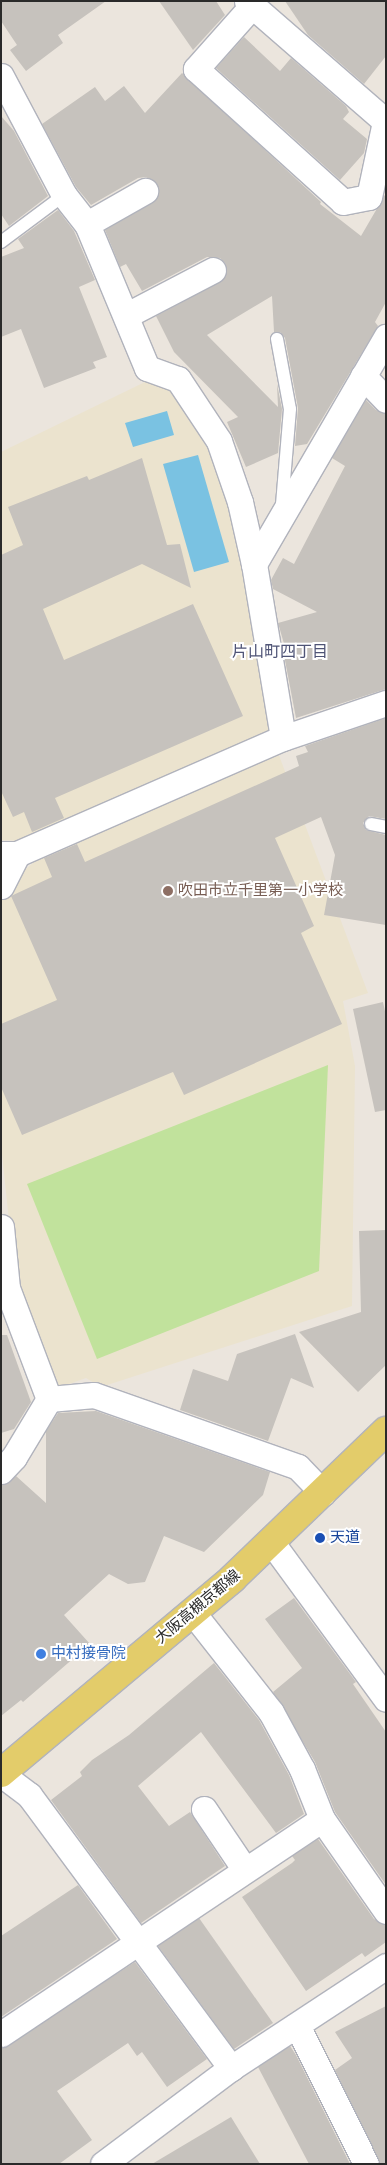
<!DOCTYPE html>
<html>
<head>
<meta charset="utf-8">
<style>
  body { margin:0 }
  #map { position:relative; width:387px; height:2165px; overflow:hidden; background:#ebe5dd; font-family:"Work Sans","Noto Sans JP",sans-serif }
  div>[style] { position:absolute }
  .education>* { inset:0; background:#ebe3ce }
  .pitch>* { inset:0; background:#c1e29c }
  .water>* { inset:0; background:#7ac2e2 }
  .building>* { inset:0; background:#c6c2bd }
  .roads { filter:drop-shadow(1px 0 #b1b3bc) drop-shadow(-1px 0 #b1b3bc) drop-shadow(0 1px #b1b3bc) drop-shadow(0 -1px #b1b3bc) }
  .lane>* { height:12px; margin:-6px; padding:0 6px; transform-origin:6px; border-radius:6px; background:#fff }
  .street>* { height:25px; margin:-12.5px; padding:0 12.5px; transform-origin:12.5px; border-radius:12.5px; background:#fff }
  .primary>* { height:28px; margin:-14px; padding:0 14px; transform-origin:14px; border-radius:14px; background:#e3cc6a }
  .dots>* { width:14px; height:14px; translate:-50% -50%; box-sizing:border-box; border:2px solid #fff; border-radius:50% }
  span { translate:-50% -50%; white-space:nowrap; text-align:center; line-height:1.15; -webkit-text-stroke:4px #fff; paint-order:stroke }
  .education-label { font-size:15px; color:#785e54 }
  .left { translate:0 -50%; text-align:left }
  .transit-label { font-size:15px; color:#164399 }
  .street-label { font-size:15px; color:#2a2a2a }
  .shop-label { font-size:15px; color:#366cbe }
  .neighbourhood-label { font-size:16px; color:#4f5476 }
  .frame { position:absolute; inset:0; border:2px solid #2a2a2a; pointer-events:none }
</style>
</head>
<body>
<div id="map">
  <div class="education">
    <div style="clip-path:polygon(147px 381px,176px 390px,210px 444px,246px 568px,277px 750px,368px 993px,343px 1001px,355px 1066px,352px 1306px,101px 1387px,86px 1378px,58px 1388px,16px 1286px,1px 1145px,1px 901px,10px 882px,33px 863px,23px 841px,1px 840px,1px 452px)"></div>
  </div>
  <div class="pitch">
    <div style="clip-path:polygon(328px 1065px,319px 1271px,97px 1359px,27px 1184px)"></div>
  </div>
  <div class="water">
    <div style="clip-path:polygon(167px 411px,174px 435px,133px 447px,125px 423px)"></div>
    <div style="clip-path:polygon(198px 455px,229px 562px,194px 572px,163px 464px)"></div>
  </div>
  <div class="building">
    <div style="clip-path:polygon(1px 1px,106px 1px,58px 35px,63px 43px,26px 71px,10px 50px,17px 45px,1px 21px)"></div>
    <div style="clip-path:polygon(159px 1px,216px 1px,225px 15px,193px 50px)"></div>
    <div style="clip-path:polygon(285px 1px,386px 1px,386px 56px,364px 84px,308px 35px)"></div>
    <div style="clip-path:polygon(244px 37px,280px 71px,291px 58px,346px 106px,349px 112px,343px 119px,367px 139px,364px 153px,340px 180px,216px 68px)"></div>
    <div style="clip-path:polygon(182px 73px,321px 202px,320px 204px,361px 236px,386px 193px,386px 302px,375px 322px,378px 326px,307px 444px,295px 446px,298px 408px,285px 338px,280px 332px,274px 332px,272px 296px,207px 335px,278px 407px,277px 384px,282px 409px,278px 453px,246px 467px,227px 422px,238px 417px,174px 352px,156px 316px,220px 282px,227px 271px,225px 263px,220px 258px,207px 257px,142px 291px,126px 264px,120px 267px,105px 230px,152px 203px,159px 192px,157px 184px,146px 177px,138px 178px,91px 205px,76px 187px,42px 124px,95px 87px,105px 101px,124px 86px,145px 113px)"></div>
    <div style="clip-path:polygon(1px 116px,14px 131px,48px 196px,9px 226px,1px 214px)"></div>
    <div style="clip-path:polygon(58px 210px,74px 231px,95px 280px,79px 287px,107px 357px,93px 362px,96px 368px,44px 388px,21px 329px,1px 337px,1px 257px,24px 248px,18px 239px)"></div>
    <div style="clip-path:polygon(366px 400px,376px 410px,386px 414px,386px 689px,296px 718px,284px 655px,287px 654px,278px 623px,317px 612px,273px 589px,271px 580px,283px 558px,294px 564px,345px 466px,332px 458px)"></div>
    <div style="clip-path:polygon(142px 458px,167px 545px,180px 544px,191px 588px,142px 564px,43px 609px,64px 660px,193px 604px,243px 716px,55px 798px,64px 818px,32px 832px,24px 812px,13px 817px,1px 791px,1px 555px,23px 545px,8px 507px,87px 476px,89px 480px)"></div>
    <div style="clip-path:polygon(386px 718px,386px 819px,369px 816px,363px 823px,366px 830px,386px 835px,386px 925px,324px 915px,335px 855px,321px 817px,275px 838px,314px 926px,301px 933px,342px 1024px,184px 1095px,173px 1072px,22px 1135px,1px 1087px,1px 1024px,57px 1000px,11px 896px,52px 877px,44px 858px,77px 844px,85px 862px,299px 766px,296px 756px,308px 752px,305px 746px)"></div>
    <div style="clip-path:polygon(383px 1002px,386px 1016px,386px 1110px,375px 1112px,353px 1009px)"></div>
    <div style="clip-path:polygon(386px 1230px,386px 1365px,358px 1392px,299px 1332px,361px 1312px,359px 1231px)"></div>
    <div style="clip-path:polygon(295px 1334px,314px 1388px,291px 1378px,268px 1441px,180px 1410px,193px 1369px,228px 1381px,237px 1354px)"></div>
    <div style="clip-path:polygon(1px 1335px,7px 1335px,31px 1402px,14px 1429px,1px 1433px)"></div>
    <div style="clip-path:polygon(96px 1411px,270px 1472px,263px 1495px,204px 1552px,164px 1536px,145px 1582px,128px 1584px,109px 1574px,64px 1615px,90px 1644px,23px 1702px,21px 1700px,1px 1716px,1px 1485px,16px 1476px,46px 1503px,46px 1431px,58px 1413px)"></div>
    <div style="clip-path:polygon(294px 1598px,356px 1682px,353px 1684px,386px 1732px,386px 1885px,335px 1812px,315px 1762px,273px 1692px,302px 1668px,265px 1619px)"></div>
    <div style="clip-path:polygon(214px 1663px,259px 1720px,289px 1775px,304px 1814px,276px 1833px,201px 1732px,138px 1786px,169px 1826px,190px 1812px,225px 1866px,141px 1923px,51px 1800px,82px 1776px,80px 1772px,92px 1760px,129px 1735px)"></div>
    <div style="clip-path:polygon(318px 1839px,374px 1919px,386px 1925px,386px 1942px,365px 1957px,362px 1953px,306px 1991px,242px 1897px,292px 1863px,295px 1860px,292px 1856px)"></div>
    <div style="clip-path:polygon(78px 1885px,117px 1939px,1px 2017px,1px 1936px)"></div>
    <div style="clip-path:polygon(199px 1918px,273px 2023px,234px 2049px,158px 1946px)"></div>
    <div style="clip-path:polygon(135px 1962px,207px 2059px,167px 2087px,142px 2052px,137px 2056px,128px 2043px,57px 2091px,92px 2140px,59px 2164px,1px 2164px,1px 2048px)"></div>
    <div style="clip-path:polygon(386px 2006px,386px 2164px,380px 2164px,335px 2070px,352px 2058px,335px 2032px)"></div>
    <div style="clip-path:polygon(290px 2046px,296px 2055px,350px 2164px,309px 2164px,258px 2067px)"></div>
    <div style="clip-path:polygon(231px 2117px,260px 2164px,152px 2164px)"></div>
  </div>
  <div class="roads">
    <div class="lane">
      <div style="left:1px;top:242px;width:79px;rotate:-36.7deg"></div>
      <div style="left:277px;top:339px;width:71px;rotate:79.5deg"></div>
      <div style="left:290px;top:409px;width:95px;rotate:94.8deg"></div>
      <div style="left:371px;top:824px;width:15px;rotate:11deg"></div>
    </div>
    <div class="street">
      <div style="left:247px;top:1px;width:184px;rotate:41deg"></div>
      <div style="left:251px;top:7px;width:83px;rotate:131.6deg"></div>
      <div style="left:196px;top:69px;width:198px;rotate:42.1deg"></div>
      <div style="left:343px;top:202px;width:26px;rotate:-11deg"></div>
      <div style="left:369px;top:197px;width:77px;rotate:-78deg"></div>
      <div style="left:1px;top:76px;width:135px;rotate:62.1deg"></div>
      <div style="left:64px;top:195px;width:37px;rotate:52deg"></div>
      <div style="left:87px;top:224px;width:156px;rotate:67.4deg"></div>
      <div style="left:147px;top:368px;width:33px;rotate:20deg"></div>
      <div style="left:178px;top:379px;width:74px;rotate:56.5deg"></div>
      <div style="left:219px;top:441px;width:65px;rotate:71deg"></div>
      <div style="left:240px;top:502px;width:64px;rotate:77.3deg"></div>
      <div style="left:254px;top:564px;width:176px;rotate:80.5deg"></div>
      <div style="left:87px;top:224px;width:67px;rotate:-29.6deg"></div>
      <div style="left:127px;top:315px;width:97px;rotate:-27.6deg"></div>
      <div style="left:363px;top:376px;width:33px;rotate:46deg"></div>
      <div style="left:254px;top:564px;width:263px;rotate:-59.8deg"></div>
      <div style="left:1px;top:854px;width:16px"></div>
      <div style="left:17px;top:854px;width:290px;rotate:-23.6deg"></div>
      <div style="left:283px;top:738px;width:109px;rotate:-18.8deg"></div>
      <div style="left:1px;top:886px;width:36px;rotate:-63deg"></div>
      <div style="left:1px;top:1227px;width:61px;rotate:84.4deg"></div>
      <div style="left:7px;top:1288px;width:119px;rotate:69.3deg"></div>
      <div style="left:1px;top:1471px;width:19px;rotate:-47deg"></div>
      <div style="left:14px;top:1457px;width:68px;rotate:-58.9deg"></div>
      <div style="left:49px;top:1399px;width:45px;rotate:-5.1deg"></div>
      <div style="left:94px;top:1395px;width:216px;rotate:19.4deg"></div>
      <div style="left:298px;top:1467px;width:36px;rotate:46deg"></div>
      <div style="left:272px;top:1543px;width:193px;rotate:53.8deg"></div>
      <div style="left:193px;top:1613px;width:126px;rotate:51.8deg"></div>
      <div style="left:271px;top:1712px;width:65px;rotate:61.5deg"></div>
      <div style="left:302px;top:1769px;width:54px;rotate:68.2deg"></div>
      <div style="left:322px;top:1819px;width:112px;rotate:55.2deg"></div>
      <div style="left:1px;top:1774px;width:35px;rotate:37deg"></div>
      <div style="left:29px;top:1795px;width:340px;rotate:53.5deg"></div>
      <div style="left:204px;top:1809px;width:73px;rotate:56.1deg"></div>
      <div style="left:297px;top:2025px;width:155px;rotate:63.6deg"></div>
      <div style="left:1px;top:2034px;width:386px;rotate:-33.8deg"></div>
      <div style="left:103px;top:2164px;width:160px;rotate:-36.9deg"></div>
      <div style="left:231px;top:2068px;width:186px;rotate:-33.3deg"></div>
    </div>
    <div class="primary">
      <div style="left:1px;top:1773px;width:303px;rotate:-40deg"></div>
      <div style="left:233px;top:1578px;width:212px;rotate:-43.9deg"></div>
    </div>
  </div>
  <div class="dots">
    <div style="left:168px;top:891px;background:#8d6e63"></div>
    <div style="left:320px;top:1538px;background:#1a4fb4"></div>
    <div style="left:41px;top:1654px;background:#3f7fe0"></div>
  </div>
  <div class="education-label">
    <span class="left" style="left:178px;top:891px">吹田市立千里第一小学校</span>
  </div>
  <div class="transit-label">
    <span class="left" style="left:330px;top:1538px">天道</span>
  </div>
  <div class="street-label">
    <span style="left:198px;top:1607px;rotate:-40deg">大阪高槻京都線</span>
  </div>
  <div class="shop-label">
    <span class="left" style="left:51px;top:1654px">中村接骨院</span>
  </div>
  <div class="neighbourhood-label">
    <span style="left:280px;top:652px">片山町四丁目</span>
  </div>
  <div class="frame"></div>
</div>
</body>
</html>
